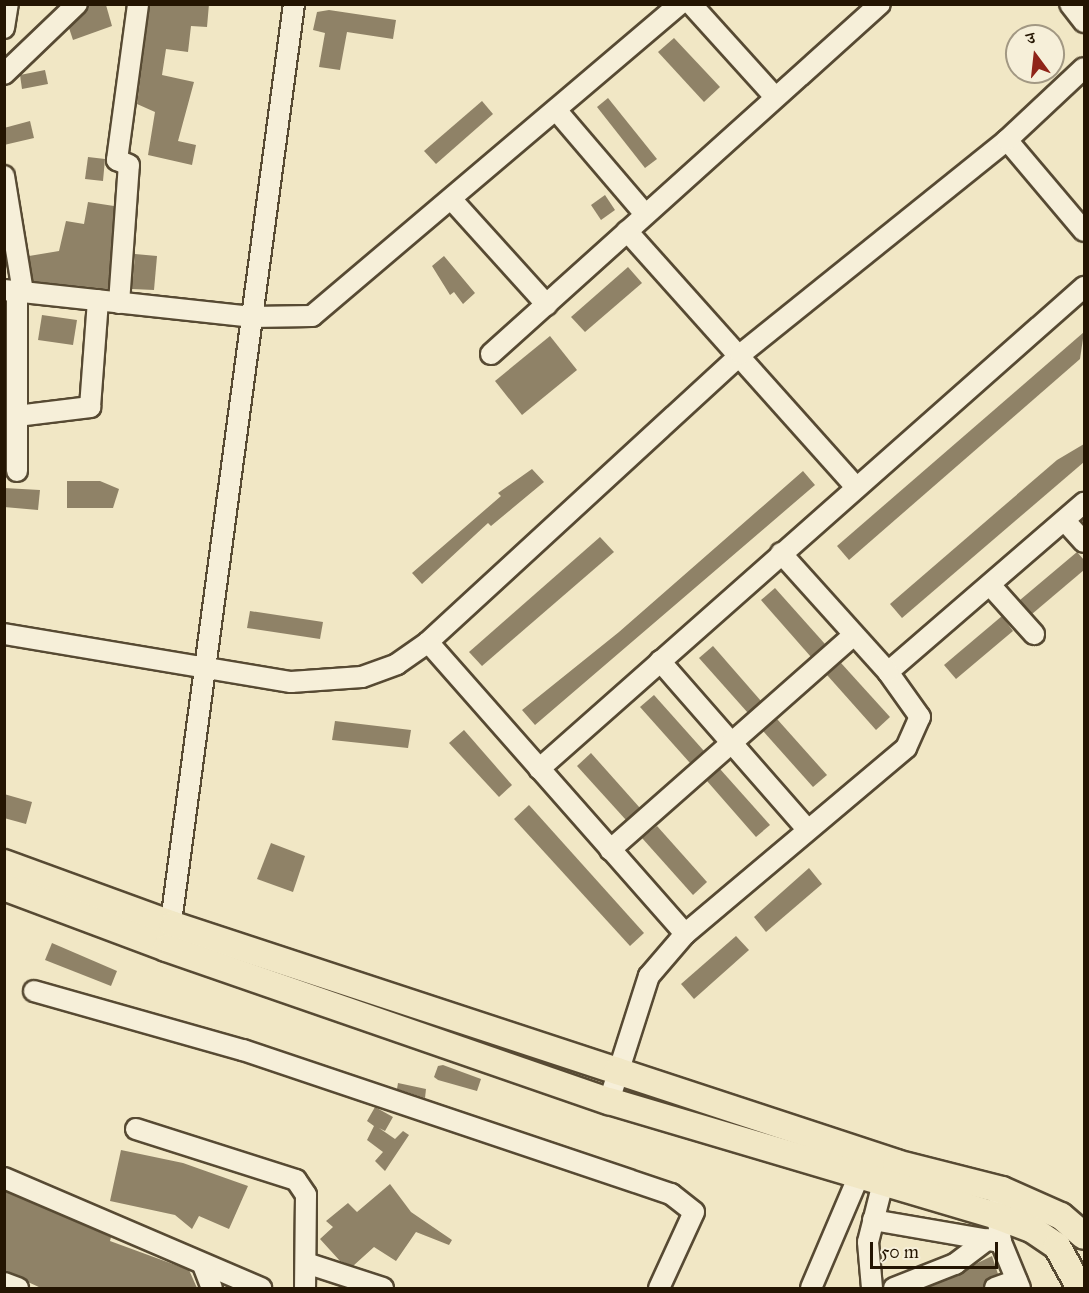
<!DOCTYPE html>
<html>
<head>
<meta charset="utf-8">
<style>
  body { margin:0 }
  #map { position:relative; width:1089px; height:1293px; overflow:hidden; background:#f1e7c5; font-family:"IM FELL Great Primer","Noto Serif Devanagari",serif }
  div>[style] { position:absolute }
  .building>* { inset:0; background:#8f8267 }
  .roads { filter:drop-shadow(2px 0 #574a33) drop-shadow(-2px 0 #574a33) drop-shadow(0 2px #574a33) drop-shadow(0 -2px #574a33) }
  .minor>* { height:20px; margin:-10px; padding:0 10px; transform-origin:10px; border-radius:10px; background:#f6efd9 }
  .major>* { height:26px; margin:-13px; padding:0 13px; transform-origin:13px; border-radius:13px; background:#f1e7c5 }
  span { translate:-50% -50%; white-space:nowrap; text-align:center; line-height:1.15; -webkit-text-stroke:4.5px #f6efd9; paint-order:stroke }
  .frame { position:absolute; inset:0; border:6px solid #241502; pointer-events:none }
  .north { position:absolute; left:1005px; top:24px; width:60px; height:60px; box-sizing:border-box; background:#f6efd9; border:2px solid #a29883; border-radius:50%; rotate:345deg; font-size:16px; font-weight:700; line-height:24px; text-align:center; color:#241502 }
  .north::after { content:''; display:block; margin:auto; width:21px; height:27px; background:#8f2418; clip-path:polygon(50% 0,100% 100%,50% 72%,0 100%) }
  .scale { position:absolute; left:870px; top:1242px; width:128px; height:27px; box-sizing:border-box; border:3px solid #241502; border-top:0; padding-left:8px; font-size:18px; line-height:21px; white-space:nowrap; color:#241502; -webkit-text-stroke:4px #f6efd9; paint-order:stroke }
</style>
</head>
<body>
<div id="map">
  <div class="building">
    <div style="clip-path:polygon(89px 4px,106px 5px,112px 26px,73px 40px,69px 28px)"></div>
    <div style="clip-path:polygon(150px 4px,209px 4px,207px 27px,191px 26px,188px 52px,166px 49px,162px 75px,194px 82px,178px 141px,196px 145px,192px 165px,148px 155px,155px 112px,137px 104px)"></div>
    <div style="clip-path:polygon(329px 10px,396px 20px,393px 39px,347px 32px,340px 70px,319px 67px,325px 33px,313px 30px,317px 12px)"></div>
    <div style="clip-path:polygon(674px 38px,720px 87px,704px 102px,658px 52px)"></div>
    <div style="clip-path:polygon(45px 70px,48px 84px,22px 89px,20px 75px)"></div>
    <div style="clip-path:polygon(608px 98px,657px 159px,645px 168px,597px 107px)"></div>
    <div style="clip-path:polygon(482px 101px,493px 114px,436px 164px,424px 151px)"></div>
    <div style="clip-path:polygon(30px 121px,34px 138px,4px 145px,4px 128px)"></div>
    <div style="clip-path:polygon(88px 157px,105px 159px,103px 181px,85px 179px)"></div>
    <div style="clip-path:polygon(605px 195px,615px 210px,601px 220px,591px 205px)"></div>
    <div style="clip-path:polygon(88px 202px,114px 206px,108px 289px,33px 281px,29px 256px,59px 251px,66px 221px,84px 224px)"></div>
    <div style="clip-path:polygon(135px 254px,157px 256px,154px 290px,132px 289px)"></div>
    <div style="clip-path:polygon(444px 256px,475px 293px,463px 304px,454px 292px,450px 295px,432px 266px)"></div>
    <div style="clip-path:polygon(628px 267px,642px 283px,585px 332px,571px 317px)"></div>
    <div style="clip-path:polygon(42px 315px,77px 320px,73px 345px,38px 340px)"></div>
    <div style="clip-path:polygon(1084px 332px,1080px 359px,849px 560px,837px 546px)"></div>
    <div style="clip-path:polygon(550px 336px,577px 370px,522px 415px,495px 381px)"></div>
    <div style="clip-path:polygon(1084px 444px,1084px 462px,902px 618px,890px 604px,1057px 460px)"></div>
    <div style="clip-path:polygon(532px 469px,544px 482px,491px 526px,488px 523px,422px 584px,412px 573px,501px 496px,498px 493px)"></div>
    <div style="clip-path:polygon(803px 471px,815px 485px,535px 725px,522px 710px,619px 632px)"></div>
    <div style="clip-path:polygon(67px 481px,100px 481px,119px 489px,113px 508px,67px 508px)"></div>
    <div style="clip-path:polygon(4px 488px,40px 490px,38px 510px,4px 507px)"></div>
    <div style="clip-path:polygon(600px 537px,614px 552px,482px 666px,469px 652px)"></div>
    <div style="clip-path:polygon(1077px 552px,1084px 560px,1084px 570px,1032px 614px,1020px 600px)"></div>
    <div style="clip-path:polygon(775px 588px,825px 644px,811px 657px,761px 600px)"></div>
    <div style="clip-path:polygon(250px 611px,323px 622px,320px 639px,247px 628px)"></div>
    <div style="clip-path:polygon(1002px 616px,1013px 631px,956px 679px,944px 665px)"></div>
    <div style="clip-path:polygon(713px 646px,761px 701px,748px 713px,699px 658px)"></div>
    <div style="clip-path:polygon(841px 663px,890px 717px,876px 730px,827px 675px)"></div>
    <div style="clip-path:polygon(654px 695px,704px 751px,690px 763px,640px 707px)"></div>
    <div style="clip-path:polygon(777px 719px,827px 775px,813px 787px,763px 731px)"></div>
    <div style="clip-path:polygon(335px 721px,411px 730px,408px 748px,332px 740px)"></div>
    <div style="clip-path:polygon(464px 730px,512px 785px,499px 797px,449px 743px)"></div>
    <div style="clip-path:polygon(591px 753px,640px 808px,626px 820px,577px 766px)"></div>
    <div style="clip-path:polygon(720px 769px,770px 825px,756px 837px,707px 781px)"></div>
    <div style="clip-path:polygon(4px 794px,32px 802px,26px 824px,4px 818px)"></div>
    <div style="clip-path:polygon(529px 805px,644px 933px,630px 946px,514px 819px)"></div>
    <div style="clip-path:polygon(657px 826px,707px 882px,693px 895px,642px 838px)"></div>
    <div style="clip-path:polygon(271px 843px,305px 856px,293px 892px,257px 879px)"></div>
    <div style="clip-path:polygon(809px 868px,822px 884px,766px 932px,754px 917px)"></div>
    <div style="clip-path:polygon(736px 936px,749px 950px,694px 999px,681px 984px)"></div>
    <div style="clip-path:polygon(52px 943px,117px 971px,111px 986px,45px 960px)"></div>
    <div style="clip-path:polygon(443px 1065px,481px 1079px,477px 1091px,438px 1080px,434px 1077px,438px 1066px)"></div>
    <div style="clip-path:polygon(398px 1083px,426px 1089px,425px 1098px,397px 1089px)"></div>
    <div style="clip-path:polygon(375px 1107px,393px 1117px,385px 1131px,379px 1128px,395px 1139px,403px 1131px,409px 1135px,385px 1171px,375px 1161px,383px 1152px,367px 1140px,374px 1126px,367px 1121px)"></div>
    <div style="clip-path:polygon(121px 1150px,183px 1163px,248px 1186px,229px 1229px,199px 1216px,192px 1229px,175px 1215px,110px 1201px)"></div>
    <div style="clip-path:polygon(390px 1184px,411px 1212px,452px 1240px,449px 1245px,416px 1232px,396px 1261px,374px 1247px,353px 1266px,340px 1261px,320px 1239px,333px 1227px,326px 1221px,348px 1203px,357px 1212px)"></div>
    <div style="clip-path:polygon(4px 1191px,111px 1237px,110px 1241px,189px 1270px,197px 1288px,41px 1288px,4px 1271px)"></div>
    <div style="clip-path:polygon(992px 1256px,998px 1274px,986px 1280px,983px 1288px,926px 1288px)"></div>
  </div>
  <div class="roads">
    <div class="minor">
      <div style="left:691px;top:4px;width:125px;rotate:47.9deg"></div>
      <div style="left:1070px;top:4px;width:23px;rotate:52deg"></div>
      <div style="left:4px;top:28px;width:24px;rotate:-81deg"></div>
      <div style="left:4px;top:74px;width:101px;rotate:-43.8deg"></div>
      <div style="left:557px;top:111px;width:134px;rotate:49.5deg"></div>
      <div style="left:1007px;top:140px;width:119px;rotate:49.8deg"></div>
      <div style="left:4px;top:176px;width:118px;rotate:80.7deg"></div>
      <div style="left:453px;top:201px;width:140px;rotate:47.9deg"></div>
      <div style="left:627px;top:231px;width:343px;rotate:48.2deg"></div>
      <div style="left:4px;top:290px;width:249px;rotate:6.2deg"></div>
      <div style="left:252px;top:317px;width:60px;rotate:-1deg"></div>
      <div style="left:312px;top:316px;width:482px;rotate:-40.3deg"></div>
      <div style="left:17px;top:291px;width:180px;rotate:90deg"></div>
      <div style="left:119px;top:303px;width:138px;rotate:-85.9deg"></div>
      <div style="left:129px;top:165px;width:13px;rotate:-157deg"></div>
      <div style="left:117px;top:160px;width:157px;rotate:-82.3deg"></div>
      <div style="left:491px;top:354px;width:523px;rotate:-41.98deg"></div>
      <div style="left:17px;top:416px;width:74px;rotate:-7deg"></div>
      <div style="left:90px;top:407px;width:107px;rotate:-85.7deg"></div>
      <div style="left:1065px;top:521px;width:28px;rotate:48deg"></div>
      <div style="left:990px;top:585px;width:66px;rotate:48.1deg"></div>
      <div style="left:4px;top:634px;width:291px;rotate:9.5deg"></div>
      <div style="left:291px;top:682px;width:71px;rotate:-4deg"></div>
      <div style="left:362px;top:677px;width:37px;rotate:-20deg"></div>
      <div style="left:397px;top:664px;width:38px;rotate:-35deg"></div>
      <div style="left:428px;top:642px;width:425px;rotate:-42.6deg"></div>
      <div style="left:741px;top:354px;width:341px;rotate:-38.8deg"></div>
      <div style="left:1007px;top:140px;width:105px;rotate:-43.1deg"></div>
      <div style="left:428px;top:642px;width:389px;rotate:48.6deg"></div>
      <div style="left:660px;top:661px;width:223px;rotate:48.8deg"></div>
      <div style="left:888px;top:672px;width:259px;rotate:-40.8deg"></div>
      <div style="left:539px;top:769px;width:728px;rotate:-41.49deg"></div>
      <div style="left:610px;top:850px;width:325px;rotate:-41.4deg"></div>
      <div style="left:169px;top:937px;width:941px;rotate:-82.37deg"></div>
      <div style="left:34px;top:991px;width:217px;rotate:15.8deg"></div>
      <div style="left:243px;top:1050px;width:452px;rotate:18.6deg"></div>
      <div style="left:671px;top:1194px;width:29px;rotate:38deg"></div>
      <div style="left:694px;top:1212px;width:84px;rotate:114.7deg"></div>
      <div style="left:609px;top:1101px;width:131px;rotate:-72.3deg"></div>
      <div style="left:649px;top:976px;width:55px;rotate:-49.4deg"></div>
      <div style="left:685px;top:934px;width:289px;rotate:-40.1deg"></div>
      <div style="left:906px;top:748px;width:34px;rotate:-66deg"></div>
      <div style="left:920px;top:717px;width:55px;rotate:-125.4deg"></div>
      <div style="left:888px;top:672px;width:160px;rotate:-132deg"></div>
      <div style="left:136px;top:1129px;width:168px;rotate:17.7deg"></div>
      <div style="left:296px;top:1180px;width:18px;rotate:56deg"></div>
      <div style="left:306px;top:1195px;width:93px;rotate:90.6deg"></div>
      <div style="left:4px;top:1178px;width:280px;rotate:23.2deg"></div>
      <div style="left:1002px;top:1190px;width:26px;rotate:101deg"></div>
      <div style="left:997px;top:1216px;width:26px;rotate:81deg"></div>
      <div style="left:1001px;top:1242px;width:50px;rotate:67.6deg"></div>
      <div style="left:873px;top:1220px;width:130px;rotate:9.8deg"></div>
      <div style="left:306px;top:1263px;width:81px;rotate:18deg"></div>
      <div style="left:203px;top:1265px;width:25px;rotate:69deg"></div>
      <div style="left:4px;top:1283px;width:15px;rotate:20deg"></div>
      <div style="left:811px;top:1288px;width:125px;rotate:-66.9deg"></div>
      <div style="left:872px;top:1288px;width:46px;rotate:-95deg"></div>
      <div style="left:868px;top:1242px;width:73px;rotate:-75.8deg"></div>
      <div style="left:894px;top:1288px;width:66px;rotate:-21.5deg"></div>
      <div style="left:955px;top:1264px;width:41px;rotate:-37.1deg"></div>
      <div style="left:995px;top:1288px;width:23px;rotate:-20deg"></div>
    </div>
    <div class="major">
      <div style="left:4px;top:863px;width:180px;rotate:20.1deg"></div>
      <div style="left:173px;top:925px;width:467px;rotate:18.2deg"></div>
      <div style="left:617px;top:1071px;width:294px;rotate:18.2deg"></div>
      <div style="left:896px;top:1163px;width:109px;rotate:14.3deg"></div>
      <div style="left:1002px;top:1190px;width:64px;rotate:23.8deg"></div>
      <div style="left:1061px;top:1216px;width:30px;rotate:41deg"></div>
      <div style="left:4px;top:887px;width:173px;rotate:20.6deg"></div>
      <div style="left:166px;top:948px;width:469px;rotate:19.1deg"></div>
      <div style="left:609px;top:1101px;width:405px;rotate:16.5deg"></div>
      <div style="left:997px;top:1216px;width:39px;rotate:21deg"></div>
      <div style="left:1033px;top:1230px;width:29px;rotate:34deg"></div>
      <div style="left:1057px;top:1246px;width:48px;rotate:61.3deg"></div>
    </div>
  </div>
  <div class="frame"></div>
  <div class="north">उ</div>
  <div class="scale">50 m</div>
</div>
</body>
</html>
